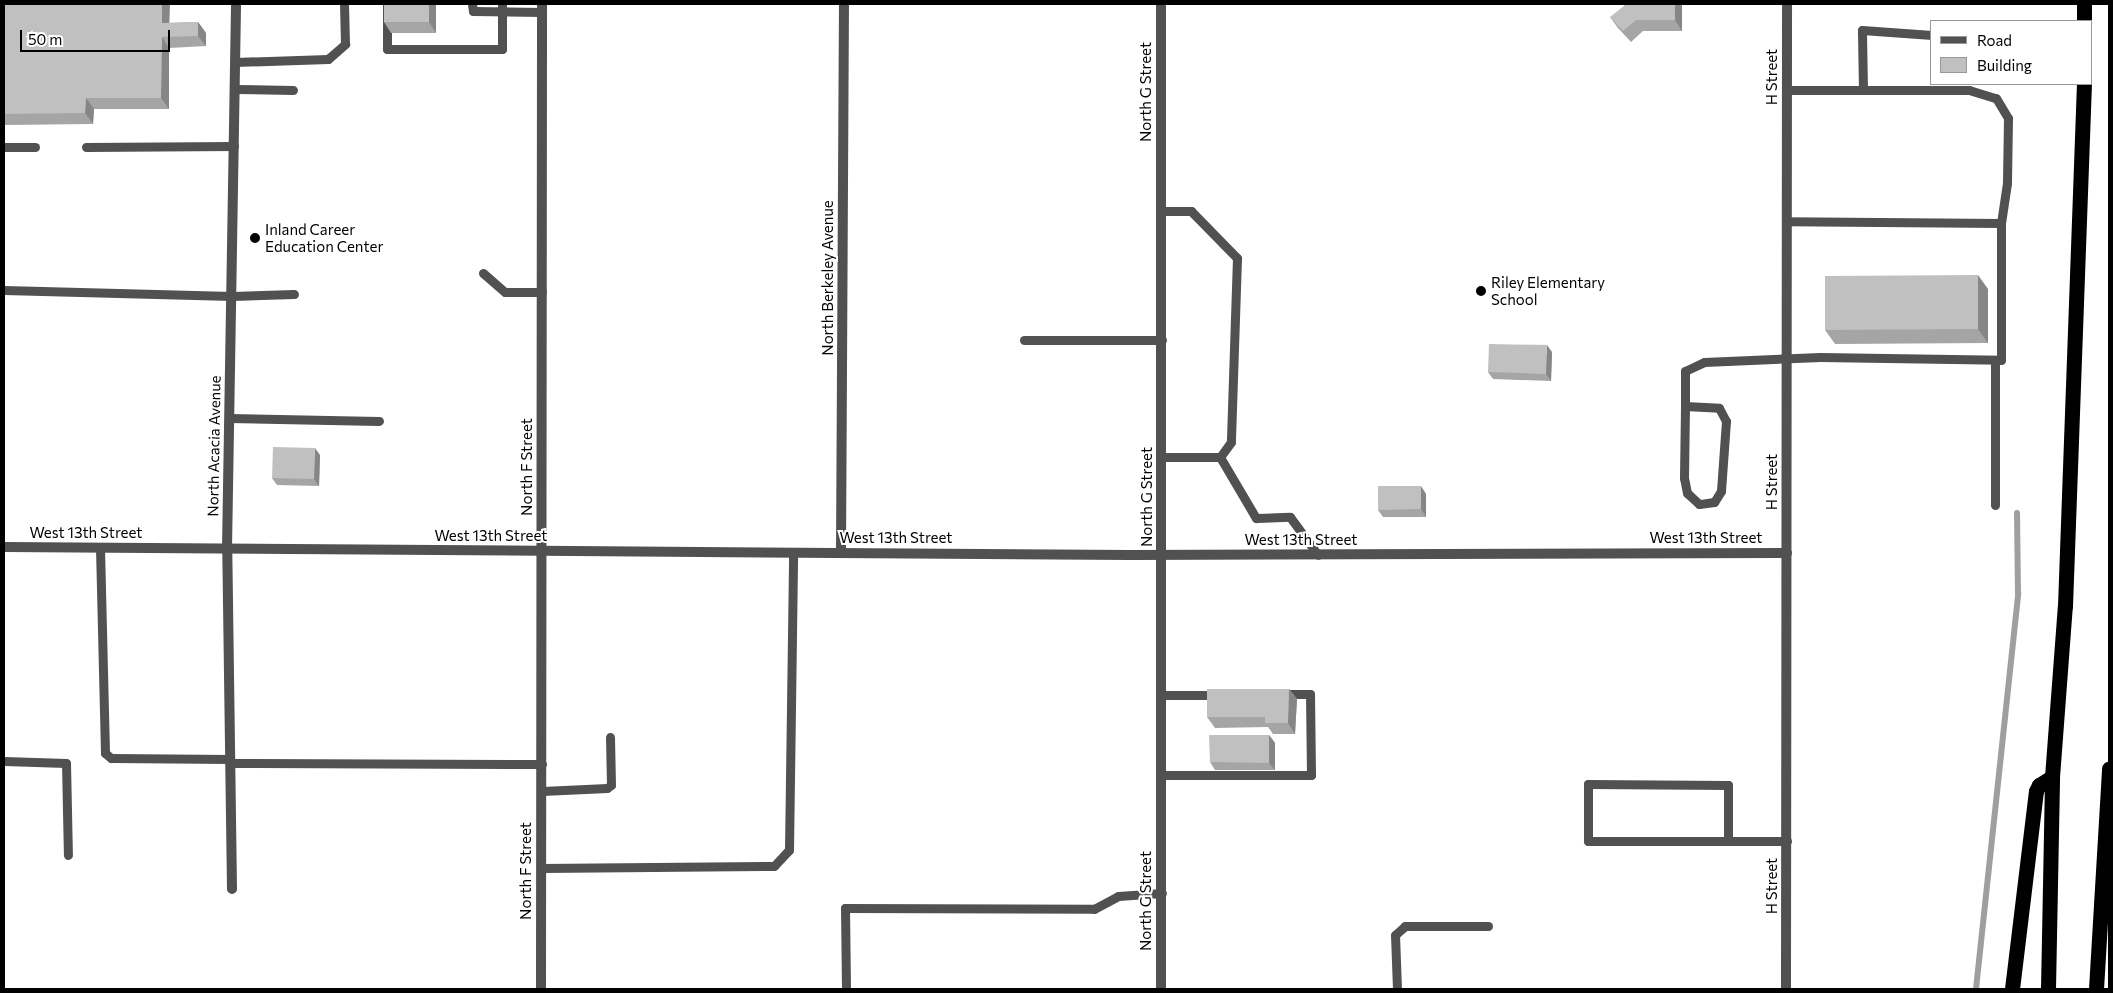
<!DOCTYPE html>
<html>
<head>
<meta charset="utf-8">
<style>
  body { margin:0 }
  #map { position:relative; width:2113px; height:993px; overflow:hidden; background:#fff; font-family:Commissioner,sans-serif }
  div>[style] { position:absolute }
  .stream>* { height:6px; margin:-3px; padding:0 3px; transform-origin:3px; border-radius:3px; background:#9f9f9f }
  .service>* { height:9px; margin:-4.5px; padding:0 4.5px; transform-origin:4.5px; border-radius:4.5px; background:#515151 }
  .minor>* { height:10px; margin:-5px; padding:0 5px; transform-origin:5px; border-radius:5px; background:#515151 }
  .tertiary>* { height:10px; margin:-5px; padding:0 5px; transform-origin:5px; border-radius:5px; background:#515151 }
  .motorway>* { height:15px; margin:-7.5px; padding:0 7.5px; transform-origin:7.5px; border-radius:7.5px; background:#000 }
  .wall>* { inset:0; background:#a5a5a5 }
  .shaded-wall>* { inset:0; background:#868686 }
  .building>* { inset:0; background:#c0c0c0 }
  .dots>* { width:14px; height:14px; translate:-50% -50%; box-sizing:border-box; border:2px solid #fff; border-radius:50% }
  span { translate:-50% -50%; white-space:nowrap; text-align:center; line-height:1.15; -webkit-text-stroke:4px #fff; paint-order:stroke }
  .street-label { font-size:15px; color:#000 }
  .poi-label { font-size:15px; color:#000 }
  .left { translate:0 -50%; text-align:left }
  .frame { position:absolute; inset:0; border:5px solid #000; pointer-events:none }
  .legend { position:absolute; left:1930px; top:20px; width:162px; height:65px; box-sizing:border-box; background:#fff; border:1px solid #999; margin:0; padding:6px 9px; list-style:none; font-size:15px; color:#000 }
  .legend li { display:flex; align-items:center; gap:10px; height:25px }
  .legend b { width:25px; border:1px solid #999 }
  .scale { position:absolute; left:20px; top:30px; width:150px; height:22px; box-sizing:border-box; border:2px solid #000; border-top:0; padding-left:6px; font-size:15px; line-height:18px; white-space:nowrap; color:#000; -webkit-text-stroke:4px #fff; paint-order:stroke }
</style>
</head>
<body>
<div id="map">
  <div class="stream">
    <div style="left:1976px;top:989px;width:398px;rotate:-83.9deg"></div>
    <div style="left:2018px;top:593px;width:80px;rotate:-90.7deg"></div>
  </div>
  <div class="service">
    <div style="left:387px;top:4px;width:45px;rotate:90deg"></div>
    <div style="left:387px;top:49px;width:115px"></div>
    <div style="left:502px;top:49px;width:45px;rotate:-90deg"></div>
    <div style="left:472px;top:4px;width:7px;rotate:82deg"></div>
    <div style="left:473px;top:11px;width:69px;rotate:0.8deg"></div>
    <div style="left:235px;top:62px;width:93px;rotate:-1.8deg"></div>
    <div style="left:328px;top:59px;width:23px;rotate:-41deg"></div>
    <div style="left:345px;top:44px;width:40px;rotate:-91.4deg"></div>
    <div style="left:235px;top:89px;width:58px;rotate:1deg"></div>
    <div style="left:1787px;top:90px;width:182px"></div>
    <div style="left:1969px;top:90px;width:28px;rotate:17deg"></div>
    <div style="left:1996px;top:98px;width:23px;rotate:59deg"></div>
    <div style="left:2008px;top:118px;width:65px;rotate:90.9deg"></div>
    <div style="left:2007px;top:183px;width:40px;rotate:98.5deg"></div>
    <div style="left:1863px;top:90px;width:60px;rotate:-91deg"></div>
    <div style="left:1862px;top:30px;width:70px;rotate:4.1deg"></div>
    <div style="left:4px;top:147px;width:31px"></div>
    <div style="left:86px;top:147px;width:148px;rotate:-0.4deg"></div>
    <div style="left:1161px;top:211px;width:30px"></div>
    <div style="left:1191px;top:211px;width:66px;rotate:45.6deg"></div>
    <div style="left:1237px;top:258px;width:184px;rotate:91.9deg"></div>
    <div style="left:1231px;top:442px;width:19px;rotate:126deg"></div>
    <div style="left:1220px;top:457px;width:58px;rotate:180deg"></div>
    <div style="left:483px;top:273px;width:29px;rotate:41deg"></div>
    <div style="left:505px;top:292px;width:37px"></div>
    <div style="left:4px;top:290px;width:228px;rotate:1.5deg"></div>
    <div style="left:232px;top:296px;width:62px;rotate:-1.8deg"></div>
    <div style="left:1024px;top:340px;width:138px"></div>
    <div style="left:1685px;top:406px;width:34px;rotate:3deg"></div>
    <div style="left:1719px;top:408px;width:15px;rotate:62deg"></div>
    <div style="left:1726px;top:421px;width:70px;rotate:94.1deg"></div>
    <div style="left:1721px;top:491px;width:13px;rotate:122deg"></div>
    <div style="left:1714px;top:502px;width:15px;rotate:172deg"></div>
    <div style="left:1699px;top:504px;width:16px;rotate:-137deg"></div>
    <div style="left:1687px;top:493px;width:15px;rotate:-101deg"></div>
    <div style="left:1684px;top:478px;width:72px;rotate:-89.2deg"></div>
    <div style="left:1685px;top:406px;width:35px;rotate:-90deg"></div>
    <div style="left:1685px;top:371px;width:21px;rotate:-25deg"></div>
    <div style="left:1704px;top:362px;width:116px;rotate:-2.5deg"></div>
    <div style="left:1820px;top:357px;width:181px;rotate:0.9deg"></div>
    <div style="left:2001px;top:360px;width:137px;rotate:-90deg"></div>
    <div style="left:2001px;top:223px;width:214px;rotate:-179.5deg"></div>
    <div style="left:229px;top:418px;width:150px;rotate:1.1deg"></div>
    <div style="left:1220px;top:457px;width:71px;rotate:59.5deg"></div>
    <div style="left:1256px;top:518px;width:34px;rotate:-2deg"></div>
    <div style="left:1290px;top:517px;width:47px;rotate:53.6deg"></div>
    <div style="left:1995px;top:505px;width:145px;rotate:-90deg"></div>
    <div style="left:100px;top:548px;width:205px;rotate:88.6deg"></div>
    <div style="left:105px;top:753px;width:8px;rotate:40deg"></div>
    <div style="left:111px;top:758px;width:119px;rotate:0.5deg"></div>
    <div style="left:1162px;top:695px;width:56px"></div>
    <div style="left:4px;top:761px;width:62px;rotate:1.8deg"></div>
    <div style="left:66px;top:763px;width:92px;rotate:88.8deg"></div>
    <div style="left:230px;top:763px;width:312px;rotate:0.2deg"></div>
    <div style="left:1162px;top:775px;width:149px"></div>
    <div style="left:1311px;top:775px;width:81px;rotate:-90.7deg"></div>
    <div style="left:1310px;top:694px;width:27px;rotate:180deg"></div>
    <div style="left:542px;top:791px;width:65px;rotate:-2.6deg"></div>
    <div style="left:607px;top:788px;width:5px;rotate:-37deg"></div>
    <div style="left:611px;top:785px;width:48px;rotate:-91.2deg"></div>
    <div style="left:1728px;top:841px;width:56px;rotate:-90deg"></div>
    <div style="left:1728px;top:785px;width:140px;rotate:-179.6deg"></div>
    <div style="left:1588px;top:784px;width:57px;rotate:90deg"></div>
    <div style="left:1588px;top:841px;width:199px"></div>
    <div style="left:541px;top:868px;width:233px;rotate:-0.5deg"></div>
    <div style="left:774px;top:866px;width:22px;rotate:-47deg"></div>
    <div style="left:789px;top:850px;width:297px;rotate:-89.2deg"></div>
    <div style="left:846px;top:989px;width:81px;rotate:-90.7deg"></div>
    <div style="left:845px;top:908px;width:249px;rotate:0.2deg"></div>
    <div style="left:1094px;top:909px;width:27px;rotate:-28deg"></div>
    <div style="left:1118px;top:896px;width:44px;rotate:-3.9deg"></div>
    <div style="left:1397px;top:989px;width:54px;rotate:-92.1deg"></div>
    <div style="left:1395px;top:935px;width:13px;rotate:-42deg"></div>
    <div style="left:1405px;top:926px;width:83px"></div>
  </div>
  <div class="minor">
    <div style="left:841px;top:553px;width:549px;rotate:-89.69deg"></div>
    <div style="left:232px;top:889px;width:340px;rotate:-90.8deg"></div>
    <div style="left:227px;top:549px;width:545px;rotate:-89.05deg"></div>
    <div style="left:541px;top:989px;width:985px;rotate:-89.94deg"></div>
  </div>
  <div class="tertiary">
    <div style="left:1161px;top:4px;width:985px;rotate:90deg"></div>
    <div style="left:4px;top:547px;width:1126px;rotate:0.41deg"></div>
    <div style="left:1130px;top:555px;width:657px;rotate:-0.17deg"></div>
    <div style="left:1786px;top:989px;width:985px;rotate:-89.94deg"></div>
  </div>
  <div class="motorway">
    <div style="left:2084px;top:4px;width:17px;rotate:90deg"></div>
    <div style="left:2012px;top:989px;width:199px;rotate:-83.1deg"></div>
    <div style="left:2036px;top:791px;width:7px;rotate:-63deg"></div>
    <div style="left:2039px;top:785px;width:15px;rotate:-32deg"></div>
    <div style="left:2048px;top:989px;width:212px;rotate:-88.9deg"></div>
    <div style="left:2052px;top:777px;width:171px;rotate:-85.7deg"></div>
    <div style="left:2065px;top:606px;width:522px;rotate:-87.92deg"></div>
    <div style="left:2096px;top:989px;width:221px;rotate:-86.6deg"></div>
  </div>
  <div class="wall">
    <div style="clip-path:polygon(4px 4px,170px 23px,198px 22px,206px 33px,206px 46px,169px 48px,169px 109px,94px 109px,93px 124px,4px 125px)"></div>
    <div style="clip-path:polygon(436px 4px,436px 33px,391px 33px,384px 22px)"></div>
    <div style="clip-path:polygon(1682px 4px,1682px 31px,1643px 31px,1631px 42px,1618px 28px,1610px 17px)"></div>
    <div style="clip-path:polygon(1988px 289px,1988px 343px,1835px 344px,1825px 330px)"></div>
    <div style="clip-path:polygon(1552px 352px,1551px 381px,1493px 379px,1488px 372px)"></div>
    <div style="clip-path:polygon(320px 455px,319px 486px,277px 485px,272px 478px)"></div>
    <div style="clip-path:polygon(1426px 494px,1426px 517px,1383px 517px,1378px 510px)"></div>
    <div style="clip-path:polygon(1289px 689px,1297px 699px,1295px 734px,1273px 734px,1268px 727px,1215px 728px,1207px 717px)"></div>
    <div style="clip-path:polygon(1269px 735px,1275px 743px,1275px 770px,1215px 770px,1210px 762px)"></div>
  </div>
  <div class="shaded-wall">
    <div style="clip-path:polygon(162px 4px,170px 4px,169px 34px,162px 23px)"></div>
    <div style="clip-path:polygon(429px 4px,436px 4px,436px 33px,429px 22px)"></div>
    <div style="clip-path:polygon(1675px 4px,1682px 4px,1682px 31px,1675px 20px)"></div>
    <div style="clip-path:polygon(198px 22px,206px 33px,206px 46px,198px 36px)"></div>
    <div style="clip-path:polygon(162px 37px,169px 48px,169px 109px,161px 98px)"></div>
    <div style="clip-path:polygon(86px 98px,94px 109px,93px 124px,85px 113px)"></div>
    <div style="clip-path:polygon(1978px 275px,1988px 289px,1988px 343px,1978px 329px)"></div>
    <div style="clip-path:polygon(1547px 345px,1552px 352px,1551px 381px,1546px 374px)"></div>
    <div style="clip-path:polygon(315px 448px,320px 455px,319px 486px,314px 479px)"></div>
    <div style="clip-path:polygon(1421px 486px,1426px 494px,1426px 517px,1421px 509px)"></div>
    <div style="clip-path:polygon(1289px 689px,1297px 699px,1295px 734px,1288px 723px)"></div>
    <div style="clip-path:polygon(1269px 735px,1275px 743px,1275px 770px,1269px 763px)"></div>
  </div>
  <div class="building">
    <div style="clip-path:polygon(4px 4px,162px 4px,162px 23px,198px 22px,198px 36px,162px 37px,161px 98px,86px 98px,85px 113px,4px 114px)"></div>
    <div style="clip-path:polygon(384px 4px,429px 4px,429px 22px,384px 22px)"></div>
    <div style="clip-path:polygon(1624px 4px,1675px 4px,1675px 20px,1636px 20px,1623px 31px,1610px 17px,1624px 6px)"></div>
    <div style="clip-path:polygon(1978px 275px,1978px 329px,1825px 330px,1825px 276px)"></div>
    <div style="clip-path:polygon(1489px 344px,1547px 345px,1546px 374px,1488px 372px)"></div>
    <div style="clip-path:polygon(273px 447px,315px 448px,314px 479px,272px 478px)"></div>
    <div style="clip-path:polygon(1378px 486px,1421px 486px,1421px 509px,1378px 510px)"></div>
    <div style="clip-path:polygon(1207px 689px,1289px 689px,1288px 723px,1265px 723px,1265px 717px,1207px 717px)"></div>
    <div style="clip-path:polygon(1209px 735px,1269px 735px,1269px 763px,1210px 762px)"></div>
  </div>
  <div class="dots">
    <div style="left:255px;top:238px;background:#000"></div>
    <div style="left:1481px;top:291px;background:#000"></div>
  </div>
  <div class="street-label">
    <span style="left:1772px;top:77px;rotate:-90deg">H Street</span>
    <span style="left:1146px;top:92px;rotate:-90deg">North G Street</span>
    <span style="left:828px;top:278px;rotate:-90deg">North Berkeley Avenue</span>
    <span style="left:214px;top:446px;rotate:-89deg">North Acacia Avenue</span>
    <span style="left:527px;top:467px;rotate:-90deg">North F Street</span>
    <span style="left:1772px;top:482px;rotate:-90deg">H Street</span>
    <span style="left:1147px;top:497px;rotate:-90deg">North G Street</span>
    <span style="left:86px;top:533px">West 13th Street</span>
    <span style="left:491px;top:536px">West 13th Street</span>
    <span style="left:896px;top:538px">West 13th Street</span>
    <span style="left:1706px;top:538px">West 13th Street</span>
    <span style="left:1301px;top:540px">West 13th Street</span>
    <span style="left:526px;top:871px;rotate:-90deg">North F Street</span>
    <span style="left:1772px;top:886px;rotate:-90deg">H Street</span>
    <span style="left:1146px;top:901px;rotate:-90deg">North G Street</span>
  </div>
  <div class="poi-label">
    <span class="left" style="left:265px;top:238px">Inland Career<br>Education Center</span>
    <span class="left" style="left:1491px;top:291px">Riley Elementary<br>School</span>
  </div>
  <div class="frame"></div>
  <ul class="legend">
  <li><b style="height:6px;background:#515151"></b>Road</li>
  <li><b style="height:14px;background:#c0c0c0"></b>Building</li>
  </ul>
  <div class="scale">50 m</div>
</div>
</body>
</html>
